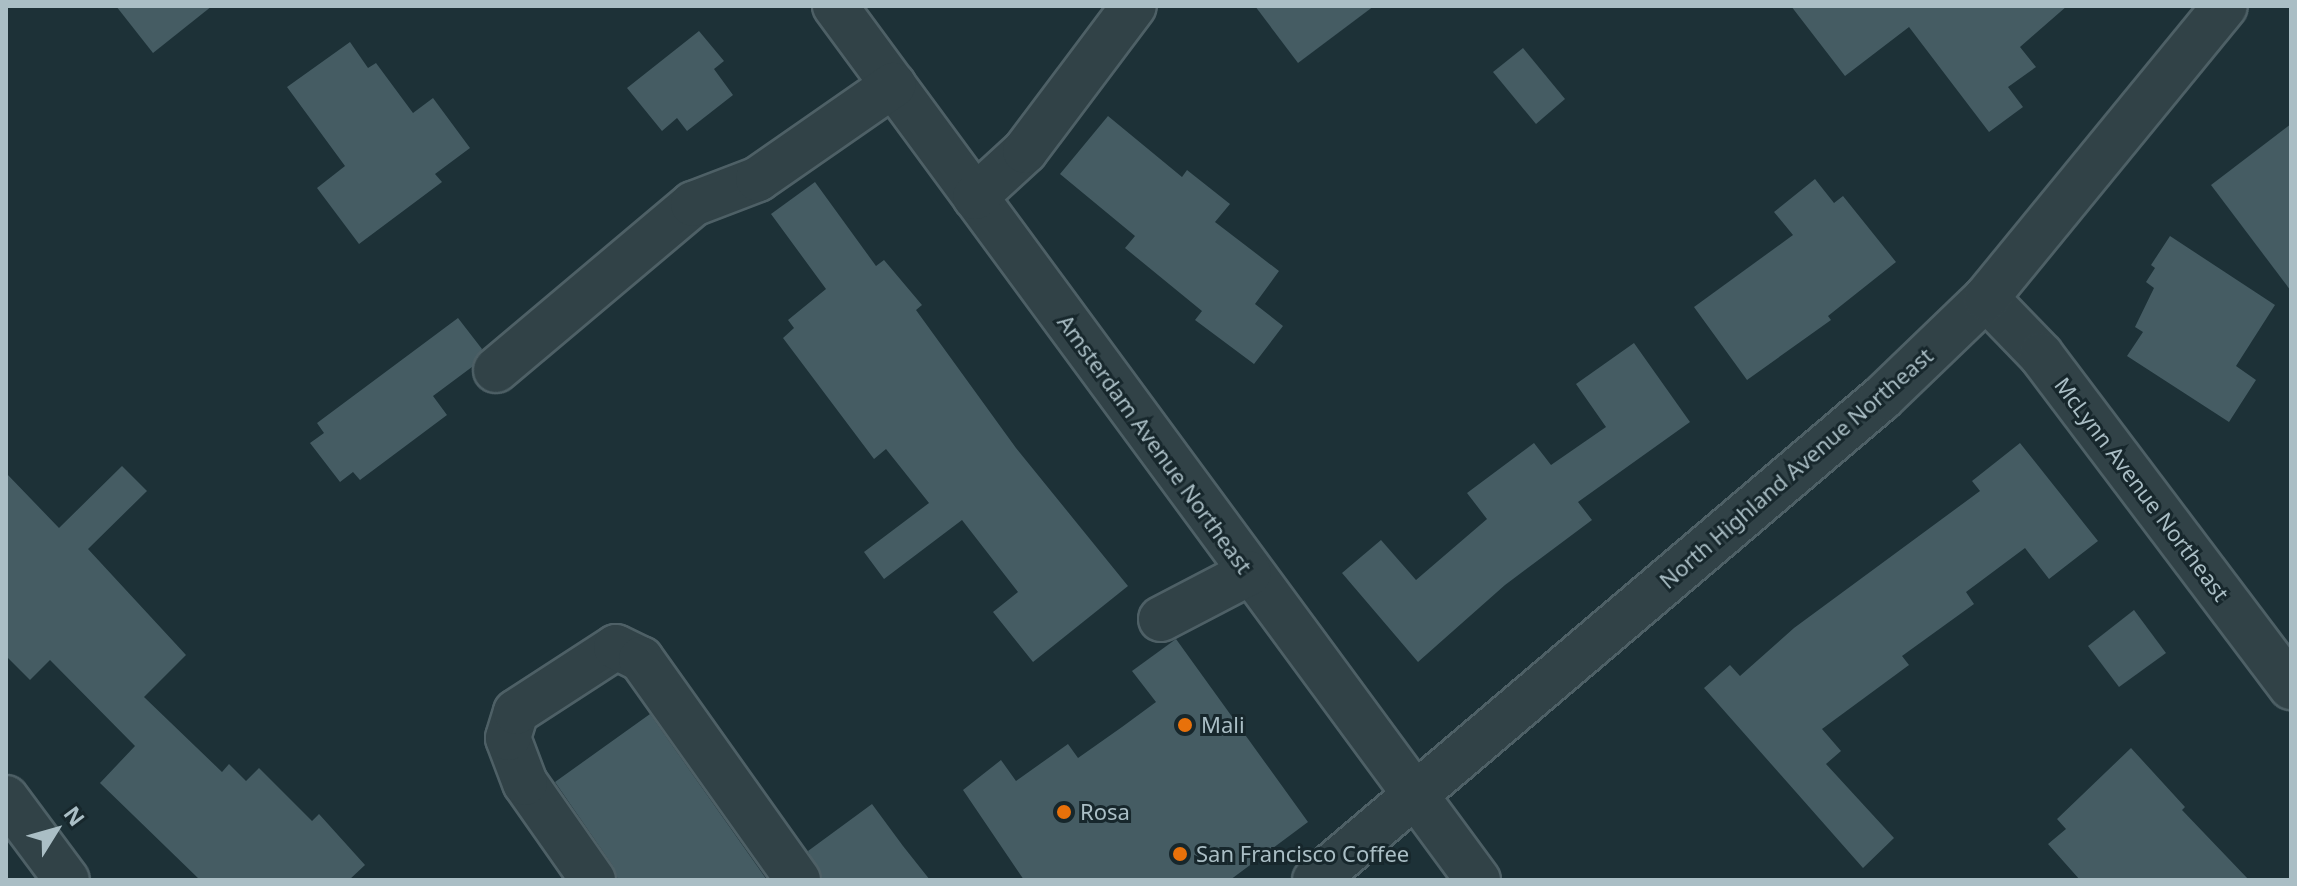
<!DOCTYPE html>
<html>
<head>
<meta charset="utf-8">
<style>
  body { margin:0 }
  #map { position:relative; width:2297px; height:886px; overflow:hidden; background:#1d3137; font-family:"Noto Sans",sans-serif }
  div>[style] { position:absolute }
  .building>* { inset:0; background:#455c63 }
  .roads { filter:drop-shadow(2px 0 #4e6066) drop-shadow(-2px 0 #4e6066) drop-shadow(0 2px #4e6066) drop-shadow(0 -2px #4e6066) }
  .minor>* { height:44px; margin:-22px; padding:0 22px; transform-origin:22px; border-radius:22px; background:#314247 }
  .dots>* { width:22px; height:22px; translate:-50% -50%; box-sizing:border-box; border:4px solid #17272c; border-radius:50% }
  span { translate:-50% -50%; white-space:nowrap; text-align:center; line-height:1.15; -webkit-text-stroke:6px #17272c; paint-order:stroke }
  .street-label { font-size:22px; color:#aabec5 }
  .poi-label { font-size:22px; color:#aabec5 }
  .left { translate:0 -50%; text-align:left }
  .frame { position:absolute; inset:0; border:8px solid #aabec5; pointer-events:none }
  .north { position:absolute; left:16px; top:790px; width:80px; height:80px; -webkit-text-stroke:6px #17272c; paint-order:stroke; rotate:53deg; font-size:22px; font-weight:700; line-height:32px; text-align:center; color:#aabec5 }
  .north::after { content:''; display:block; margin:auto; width:28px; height:36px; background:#aabec5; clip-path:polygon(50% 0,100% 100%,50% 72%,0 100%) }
</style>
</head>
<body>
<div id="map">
  <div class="building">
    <div style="clip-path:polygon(116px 6px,212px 6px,153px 53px)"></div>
    <div style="clip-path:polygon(1255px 6px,1374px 6px,1298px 63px)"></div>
    <div style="clip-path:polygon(1791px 6px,2067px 6px,2020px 47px,2036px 67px,2008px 87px,2023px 107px,1989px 132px,1909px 27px,1845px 76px)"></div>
    <div style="clip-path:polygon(699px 31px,724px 61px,714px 69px,733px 95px,687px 131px,677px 118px,662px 131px,627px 88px)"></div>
    <div style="clip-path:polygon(350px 42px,368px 68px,376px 63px,413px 113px,433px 98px,470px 148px,435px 174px,442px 182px,359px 244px,317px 188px,345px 166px,287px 87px)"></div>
    <div style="clip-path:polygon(1523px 48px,1565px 99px,1536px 124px,1493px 72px)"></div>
    <div style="clip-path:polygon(1108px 116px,1182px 177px,1187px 170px,1230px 204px,1215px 222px,1279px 271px,1255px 304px,1283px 326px,1254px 364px,1195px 320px,1202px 311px,1125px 248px,1135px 236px,1060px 174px)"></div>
    <div style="clip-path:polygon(2291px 124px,2291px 291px,2211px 185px)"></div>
    <div style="clip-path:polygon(1815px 179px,1834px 203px,1843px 196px,1896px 262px,1828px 316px,1831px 320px,1747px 380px,1694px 307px,1793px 235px,1774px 212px)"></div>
    <div style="clip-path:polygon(815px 182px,876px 266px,884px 260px,922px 305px,916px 310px,1016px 448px,1128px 586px,1033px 662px,993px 612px,1018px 592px,962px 520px,884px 579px,864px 552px,929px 503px,886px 449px,874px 459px,783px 338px,794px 328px,788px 320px,826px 289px,771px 214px)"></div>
    <div style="clip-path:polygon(2170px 236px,2275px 305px,2236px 366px,2256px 380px,2229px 422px,2127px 356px,2143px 332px,2135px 327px,2154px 288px,2146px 282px,2155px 268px,2151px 265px)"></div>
    <div style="clip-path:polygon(458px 318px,482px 349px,472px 367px,433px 396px,447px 415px,360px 480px,353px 472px,340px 482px,310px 443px,324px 433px,317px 423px)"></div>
    <div style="clip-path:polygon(1634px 343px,1690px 422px,1578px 502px,1592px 520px,1505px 585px,1418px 662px,1342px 573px,1381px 540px,1416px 580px,1487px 519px,1467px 493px,1534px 443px,1551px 465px,1606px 427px,1576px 384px)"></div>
    <div style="clip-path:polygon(2020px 443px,2098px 541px,2049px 579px,2025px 548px,1966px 592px,1974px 604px,1902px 656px,1909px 665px,1822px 729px,1841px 751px,1826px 764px,1894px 838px,1863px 868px,1704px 688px,1730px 665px,1740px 676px,1794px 628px,1980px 491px,1972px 481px)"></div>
    <div style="clip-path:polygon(122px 466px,147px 491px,88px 549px,186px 655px,144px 697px,222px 772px,229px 764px,246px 781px,259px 768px,312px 821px,319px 814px,365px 865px,349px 880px,200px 880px,100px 783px,135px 746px,50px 660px,30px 680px,6px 656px,6px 473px,59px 528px)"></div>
    <div style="clip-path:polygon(2134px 610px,2166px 653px,2119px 687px,2088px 646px)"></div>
    <div style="clip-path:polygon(1176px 639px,1308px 822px,1230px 880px,1024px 880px,963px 790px,1001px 760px,1016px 781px,1068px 744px,1078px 758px,1122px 727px,1156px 702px,1132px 671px)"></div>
    <div style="clip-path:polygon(650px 714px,767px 880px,618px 880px,613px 866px,555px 782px)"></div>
    <div style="clip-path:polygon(2131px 748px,2185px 807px,2182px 810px,2249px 880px,2080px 880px,2048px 844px,2066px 829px,2057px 819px)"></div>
    <div style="clip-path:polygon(872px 804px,903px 846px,930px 880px,823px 880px,808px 851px)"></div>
  </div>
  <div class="roads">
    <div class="minor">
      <div style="left:835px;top:6px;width:1085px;rotate:53.66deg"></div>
      <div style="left:975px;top:197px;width:68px;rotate:-42.6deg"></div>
      <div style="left:1025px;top:151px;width:181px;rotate:-53.1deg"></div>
      <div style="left:1986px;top:298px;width:79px;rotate:46deg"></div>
      <div style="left:2041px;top:355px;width:416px;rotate:53deg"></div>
      <div style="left:496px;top:370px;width:258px;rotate:-40.1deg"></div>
      <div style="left:693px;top:204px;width:70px;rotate:-21deg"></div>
      <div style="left:758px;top:179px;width:165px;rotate:-34.8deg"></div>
      <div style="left:1161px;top:619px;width:99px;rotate:-27.6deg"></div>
      <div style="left:6px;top:798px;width:102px;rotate:53.4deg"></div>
      <div style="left:593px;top:880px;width:118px;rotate:-125deg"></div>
      <div style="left:525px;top:783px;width:48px;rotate:-110.7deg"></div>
      <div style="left:508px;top:738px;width:27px;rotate:-73deg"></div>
      <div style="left:516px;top:712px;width:119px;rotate:-33deg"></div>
      <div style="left:616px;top:647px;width:28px;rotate:26deg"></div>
      <div style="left:641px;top:659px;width:271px;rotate:54.6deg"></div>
      <div style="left:1315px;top:880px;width:744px;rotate:-40.37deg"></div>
      <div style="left:1882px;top:398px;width:144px;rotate:-43.9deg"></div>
      <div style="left:1986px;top:298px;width:377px;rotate:-50.7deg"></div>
    </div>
  </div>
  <div class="dots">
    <div style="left:1185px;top:725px;background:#e8710a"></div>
    <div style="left:1064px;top:812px;background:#e8710a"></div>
    <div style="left:1180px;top:854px;background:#e8710a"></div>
  </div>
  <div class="street-label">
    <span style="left:1155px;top:444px;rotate:54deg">Amsterdam Avenue Northeast</span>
    <span style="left:1796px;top:468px;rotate:-41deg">North Highland Avenue Northeast</span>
    <span style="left:2142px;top:489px;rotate:53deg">McLynn Avenue Northeast</span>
  </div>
  <div class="poi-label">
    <span class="left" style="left:1201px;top:725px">Mali</span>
    <span class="left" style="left:1080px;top:812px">Rosa</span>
    <span class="left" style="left:1196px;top:854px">San Francisco Coffee</span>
  </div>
  <div class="frame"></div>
  <div class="north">N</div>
</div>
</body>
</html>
